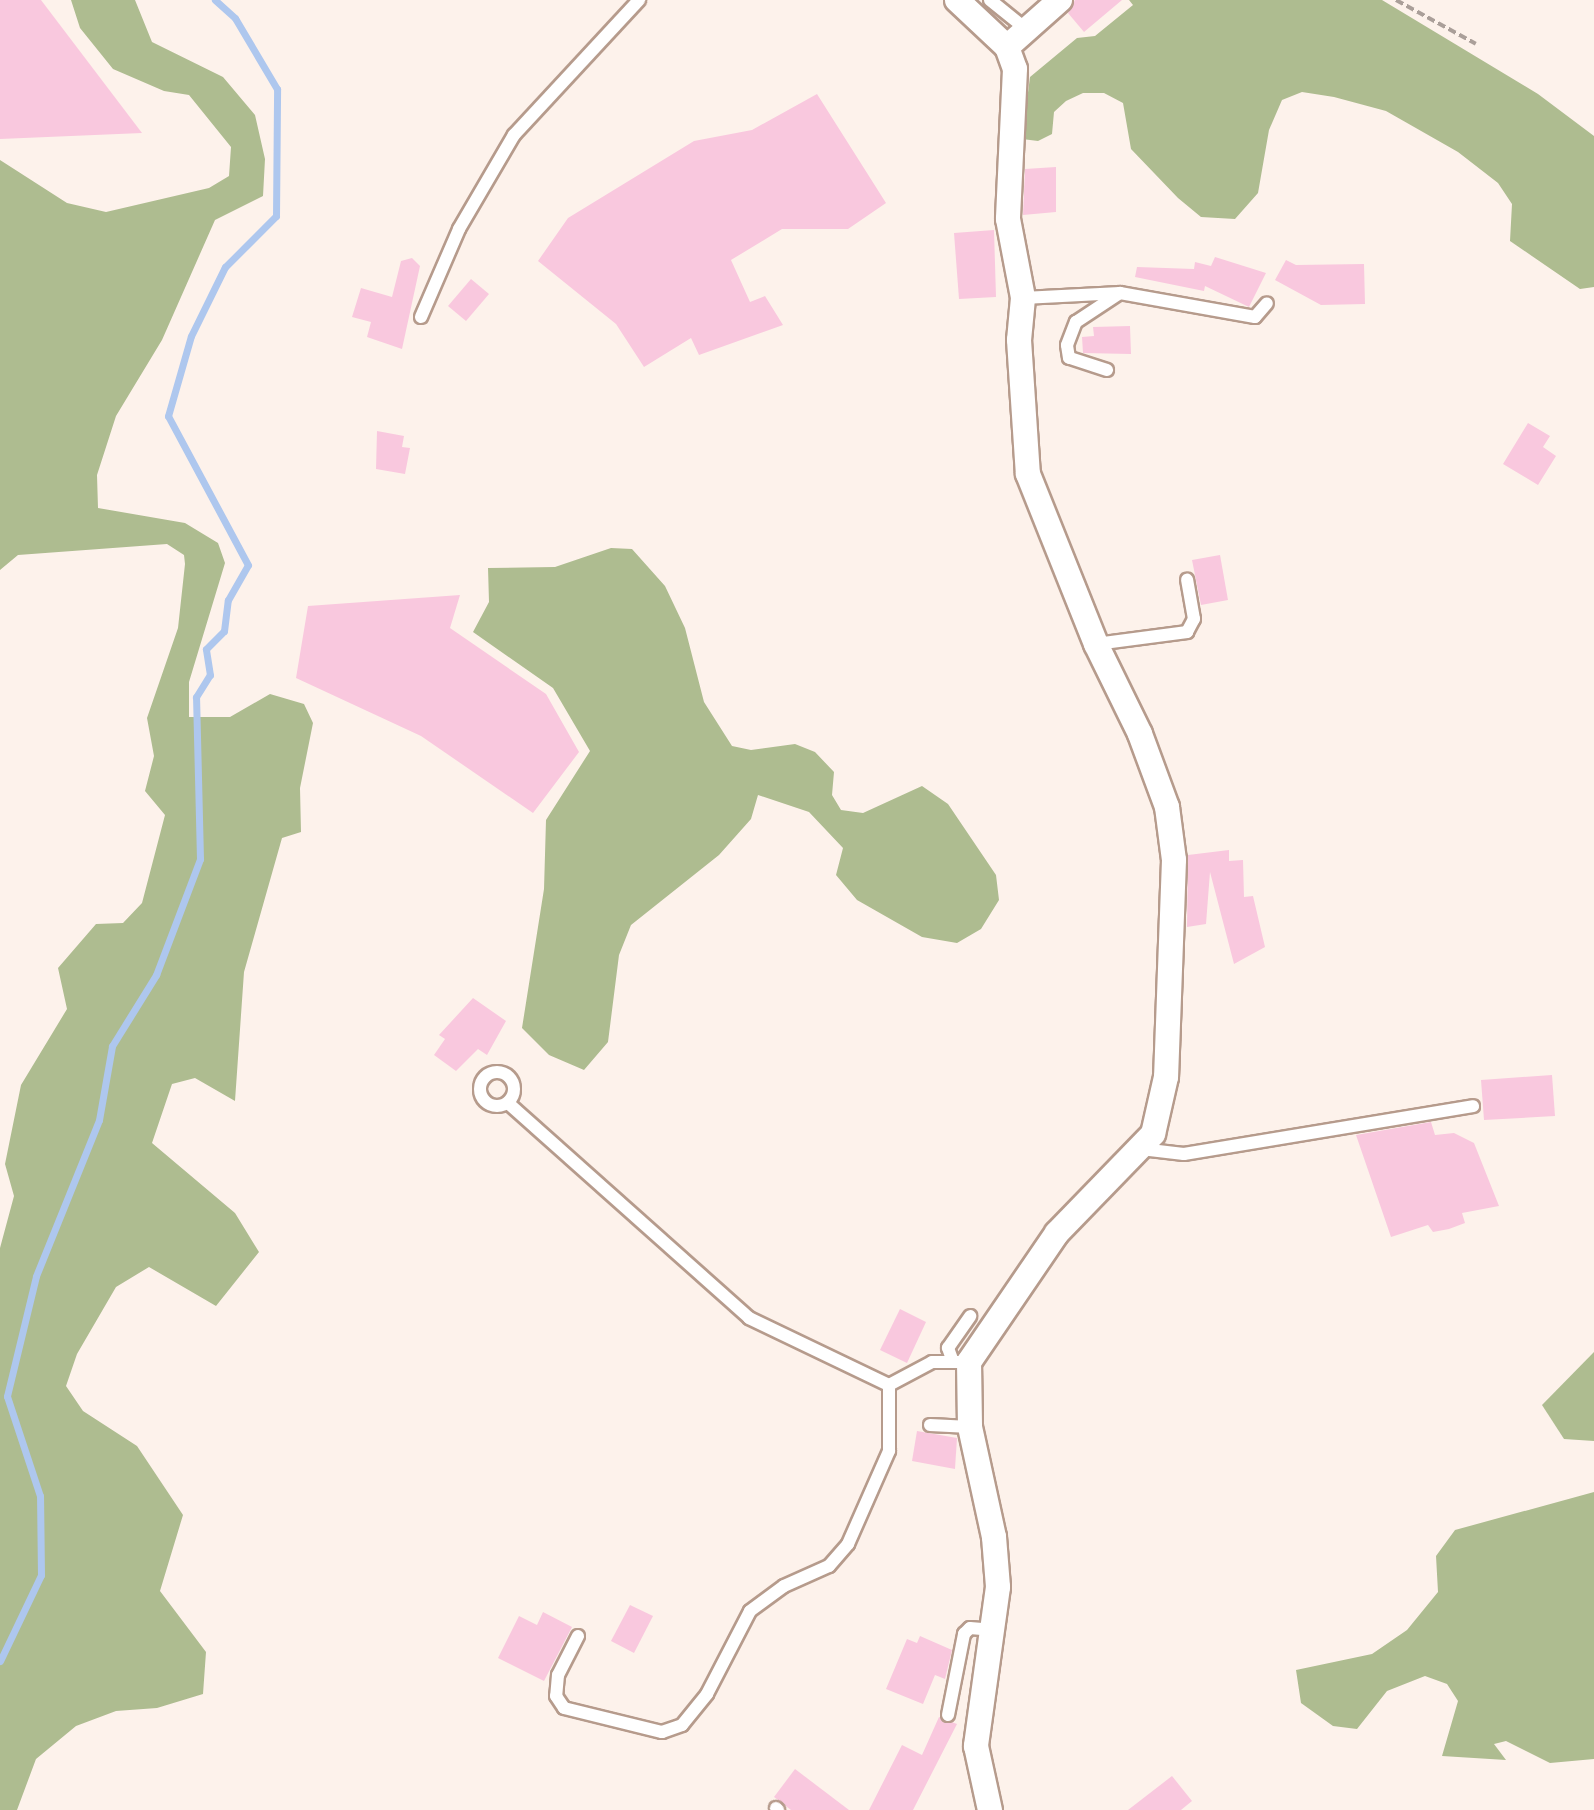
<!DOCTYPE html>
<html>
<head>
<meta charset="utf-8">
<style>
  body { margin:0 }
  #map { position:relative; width:1594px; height:1810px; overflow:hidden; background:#fdf2eb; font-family:Commissioner,sans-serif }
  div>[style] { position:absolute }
  .forest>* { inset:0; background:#aebc90 }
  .stream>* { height:7px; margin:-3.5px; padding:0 3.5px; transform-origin:3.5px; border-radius:3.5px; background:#aec7ee }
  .building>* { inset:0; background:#f9c8de }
  .path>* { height:4px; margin-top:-2px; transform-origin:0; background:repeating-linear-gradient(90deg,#aa9f99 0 8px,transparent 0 12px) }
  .roads { filter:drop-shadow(2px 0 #b69b8c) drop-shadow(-2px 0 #b69b8c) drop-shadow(0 2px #b69b8c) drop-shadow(0 -2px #b69b8c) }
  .service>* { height:12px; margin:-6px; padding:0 6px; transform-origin:6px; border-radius:6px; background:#fff }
  .service>.ring { margin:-6px; padding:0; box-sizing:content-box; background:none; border:12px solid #fff; border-radius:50% }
  .minor>* { height:24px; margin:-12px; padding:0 12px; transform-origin:12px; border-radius:12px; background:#fff }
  span { translate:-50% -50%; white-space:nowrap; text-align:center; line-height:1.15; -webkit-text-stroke:6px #fff; paint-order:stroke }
</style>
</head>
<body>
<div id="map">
  <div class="forest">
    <div style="clip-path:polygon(71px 0,135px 0,152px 42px,223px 77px,255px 115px,265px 159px,263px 196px,215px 220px,162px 340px,116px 416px,97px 475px,98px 508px,185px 523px,218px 543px,225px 563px,189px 682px,189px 717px,230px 717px,270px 694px,304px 704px,313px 723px,300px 788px,301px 832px,282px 838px,244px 972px,235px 1101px,195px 1078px,172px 1084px,152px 1143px,235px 1213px,259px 1252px,216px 1306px,149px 1267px,116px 1287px,77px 1354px,66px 1386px,83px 1411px,137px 1446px,183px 1515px,160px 1591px,206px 1652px,203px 1694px,157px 1708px,116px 1711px,76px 1726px,36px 1759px,17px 1810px,0 1810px,0 1248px,14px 1196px,5px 1164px,21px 1085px,67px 1009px,58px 968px,96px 924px,123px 923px,142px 903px,165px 815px,145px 791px,154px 756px,147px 718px,178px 628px,185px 564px,184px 555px,167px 544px,18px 555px,0 570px,0 160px,67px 203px,106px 212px,209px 188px,229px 176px,231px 147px,189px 95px,164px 91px,113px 69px,80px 28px)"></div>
    <div style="clip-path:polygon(1129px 0,1382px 0,1538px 94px,1594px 136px,1594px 287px,1580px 289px,1510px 241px,1512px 204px,1498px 183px,1458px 152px,1386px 111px,1334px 97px,1302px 92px,1282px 100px,1269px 130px,1258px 193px,1235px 219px,1201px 217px,1178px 198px,1131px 149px,1123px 103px,1104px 93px,1083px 93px,1066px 101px,1054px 112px,1052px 134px,1038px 141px,1022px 139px,1030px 77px,1077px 38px,1095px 36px,1133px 5px)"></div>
    <div style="clip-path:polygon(611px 548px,632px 549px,665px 586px,685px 628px,704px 702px,732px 746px,751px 750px,795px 744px,815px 752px,834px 772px,832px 795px,841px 810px,863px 813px,922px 786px,948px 804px,996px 875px,999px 900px,981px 929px,957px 943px,922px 937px,857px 900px,836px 875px,843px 848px,809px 812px,758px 795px,751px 819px,719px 855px,631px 925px,619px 955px,608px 1042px,584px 1070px,549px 1055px,522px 1028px,544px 889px,546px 820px,590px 751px,553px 688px,473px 632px,489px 602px,488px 568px,555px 567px)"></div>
    <div style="clip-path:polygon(1594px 1352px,1594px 1441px,1564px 1439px,1542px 1405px)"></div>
    <div style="clip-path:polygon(1594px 1492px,1594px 1759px,1550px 1763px,1506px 1741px,1494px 1744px,1506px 1760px,1442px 1756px,1458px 1701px,1447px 1684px,1425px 1676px,1387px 1691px,1357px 1729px,1333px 1726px,1301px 1703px,1296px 1670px,1372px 1654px,1407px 1630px,1438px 1592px,1436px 1556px,1455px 1530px)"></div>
  </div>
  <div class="stream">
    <div style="left:0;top:1661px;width:95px;rotate:-64.5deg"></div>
    <div style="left:41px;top:1575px;width:79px;rotate:-90.7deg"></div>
    <div style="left:40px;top:1496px;width:105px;rotate:-108.3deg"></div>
    <div style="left:7px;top:1396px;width:123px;rotate:-76.4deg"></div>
    <div style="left:36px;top:1276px;width:168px;rotate:-68deg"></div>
    <div style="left:99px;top:1120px;width:75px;rotate:-80deg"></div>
    <div style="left:112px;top:1046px;width:84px;rotate:-58.2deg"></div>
    <div style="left:156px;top:975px;width:124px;rotate:-69.2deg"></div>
    <div style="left:200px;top:859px;width:162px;rotate:-91.4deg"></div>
    <div style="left:196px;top:697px;width:26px;rotate:-58deg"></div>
    <div style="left:210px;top:675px;width:26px;rotate:-99deg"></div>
    <div style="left:206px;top:649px;width:25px;rotate:-45deg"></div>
    <div style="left:224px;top:631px;width:31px;rotate:-83deg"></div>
    <div style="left:228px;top:600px;width:40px;rotate:-60.3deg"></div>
    <div style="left:248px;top:565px;width:169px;rotate:-118.2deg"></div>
    <div style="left:168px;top:416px;width:83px;rotate:-74deg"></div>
    <div style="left:191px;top:336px;width:77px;rotate:-63.8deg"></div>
    <div style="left:225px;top:267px;width:72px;rotate:-45deg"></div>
    <div style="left:276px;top:216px;width:127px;rotate:-89.5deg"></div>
    <div style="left:277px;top:89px;width:82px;rotate:-120.6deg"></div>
    <div style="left:235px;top:18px;width:27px;rotate:-138deg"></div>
  </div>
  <div class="building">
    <div style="clip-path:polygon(0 0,41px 0,142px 133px,0 139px)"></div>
    <div style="clip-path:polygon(1075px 0,1122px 0,1084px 32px,1068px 13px)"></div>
    <div style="clip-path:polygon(817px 94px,886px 203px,848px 229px,782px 229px,731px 260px,750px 302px,765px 296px,783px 325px,699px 355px,691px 338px,644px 367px,616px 324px,538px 261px,568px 218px,694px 141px,752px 130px)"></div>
    <div style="clip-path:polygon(1056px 167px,1056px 212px,1023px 215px,1025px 169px)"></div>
    <div style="clip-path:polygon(994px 230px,996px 297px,959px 299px,954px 233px)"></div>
    <div style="clip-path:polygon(1215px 257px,1266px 273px,1249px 307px,1205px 286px,1204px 291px,1135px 277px,1137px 267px,1194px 269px,1195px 262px,1211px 266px)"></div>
    <div style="clip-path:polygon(412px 258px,420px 266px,402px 349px,367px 337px,371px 322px,352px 317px,361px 288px,392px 297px,401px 261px)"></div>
    <div style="clip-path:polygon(1286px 260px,1296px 265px,1364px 264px,1365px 304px,1321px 305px,1275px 280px)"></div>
    <div style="clip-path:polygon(471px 279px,489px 294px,466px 321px,448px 306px)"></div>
    <div style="clip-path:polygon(1130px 326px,1131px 354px,1083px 353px,1082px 337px,1094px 336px,1093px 327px)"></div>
    <div style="clip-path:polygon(1528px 423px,1550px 436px,1543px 447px,1556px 456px,1538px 485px,1503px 464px)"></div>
    <div style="clip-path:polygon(377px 431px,404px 436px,402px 447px,410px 448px,405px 474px,376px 469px)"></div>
    <div style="clip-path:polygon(1220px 555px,1228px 600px,1201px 605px,1192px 560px)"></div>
    <div style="clip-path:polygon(460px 595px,450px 628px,546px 694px,579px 752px,533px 813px,421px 736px,296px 678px,308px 606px)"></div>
    <div style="clip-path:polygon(1229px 850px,1229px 861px,1243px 860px,1244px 897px,1253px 896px,1265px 947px,1234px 964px,1210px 872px,1206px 924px,1187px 927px,1188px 855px)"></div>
    <div style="clip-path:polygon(473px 998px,506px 1021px,487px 1055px,478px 1049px,456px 1071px,434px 1055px,445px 1039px,439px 1035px)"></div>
    <div style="clip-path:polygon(1552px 1075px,1555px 1116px,1484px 1120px,1481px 1080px)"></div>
    <div style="clip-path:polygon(1431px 1122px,1435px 1135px,1454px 1133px,1474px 1143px,1499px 1206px,1462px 1213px,1465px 1223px,1449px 1229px,1433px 1232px,1428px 1225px,1391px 1237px,1356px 1135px)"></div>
    <div style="clip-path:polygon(900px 1309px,926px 1322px,907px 1363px,880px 1350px)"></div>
    <div style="clip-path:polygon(917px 1431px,957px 1438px,955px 1469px,912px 1461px)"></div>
    <div style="clip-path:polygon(630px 1605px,653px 1616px,634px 1653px,611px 1641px)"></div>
    <div style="clip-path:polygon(543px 1612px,572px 1627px,544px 1681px,498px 1658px,519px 1616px,537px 1625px)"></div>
    <div style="clip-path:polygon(920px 1636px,952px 1650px,945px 1679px,935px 1675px,923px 1704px,886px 1689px,907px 1639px,917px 1643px)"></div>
    <div style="clip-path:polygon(939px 1717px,957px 1724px,913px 1810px,869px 1810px,902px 1745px,922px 1755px)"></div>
    <div style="clip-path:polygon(795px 1769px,849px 1810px,791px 1810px,774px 1797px)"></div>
    <div style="clip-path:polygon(1172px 1776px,1192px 1801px,1181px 1810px,1128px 1810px)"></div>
  </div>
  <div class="path">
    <div style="left:1396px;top:0;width:91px;rotate:28.8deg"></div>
  </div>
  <div class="roads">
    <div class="service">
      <div style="left:990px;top:0;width:46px;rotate:38.9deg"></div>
      <div style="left:1023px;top:298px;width:97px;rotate:-3deg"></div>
      <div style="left:1120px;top:293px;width:137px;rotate:10.1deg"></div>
      <div style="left:1255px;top:317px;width:18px;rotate:-49deg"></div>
      <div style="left:421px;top:317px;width:96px;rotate:-66.6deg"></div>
      <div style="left:459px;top:229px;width:109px;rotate:-59.7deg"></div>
      <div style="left:514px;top:135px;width:184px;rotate:-47.2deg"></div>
      <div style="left:1107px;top:370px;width:40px;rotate:-162deg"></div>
      <div style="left:1069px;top:358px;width:13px;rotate:-99deg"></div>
      <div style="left:1067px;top:345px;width:25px;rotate:-69deg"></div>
      <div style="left:1076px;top:322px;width:53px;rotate:-33.4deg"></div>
      <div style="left:1096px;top:644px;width:92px;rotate:-7.5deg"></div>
      <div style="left:1187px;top:632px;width:15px;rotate:-62deg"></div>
      <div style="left:1194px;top:619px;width:40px;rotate:-100deg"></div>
      <div class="ring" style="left:480px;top:1072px;width:22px;height:22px"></div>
      <div style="left:508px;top:1103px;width:323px;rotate:41.7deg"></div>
      <div style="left:749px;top:1318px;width:155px;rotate:25.6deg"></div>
      <div style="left:889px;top:1385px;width:49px;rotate:-28.1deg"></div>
      <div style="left:932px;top:1362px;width:37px"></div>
      <div style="left:1141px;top:1149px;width:43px;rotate:6.6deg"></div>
      <div style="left:1184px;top:1154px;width:293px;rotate:-9.4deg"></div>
      <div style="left:952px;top:1359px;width:12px;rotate:-110deg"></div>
      <div style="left:948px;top:1348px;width:39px;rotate:-55deg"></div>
      <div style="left:930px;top:1425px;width:40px;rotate:2.9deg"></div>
      <div style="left:578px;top:1636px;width:44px;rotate:117.1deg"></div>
      <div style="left:558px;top:1675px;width:21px;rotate:95deg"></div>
      <div style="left:556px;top:1696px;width:14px;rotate:56deg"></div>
      <div style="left:564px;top:1708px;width:101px;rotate:13.8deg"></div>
      <div style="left:662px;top:1732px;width:21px;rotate:-19deg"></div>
      <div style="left:682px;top:1725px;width:40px;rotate:-51deg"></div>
      <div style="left:707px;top:1694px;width:93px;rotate:-62.6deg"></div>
      <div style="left:750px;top:1611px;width:42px;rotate:-36.3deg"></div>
      <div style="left:784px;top:1586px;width:49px;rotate:-24deg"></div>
      <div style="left:829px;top:1566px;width:29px;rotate:-49deg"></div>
      <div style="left:848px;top:1544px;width:102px;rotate:-66.2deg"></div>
      <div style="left:889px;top:1451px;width:66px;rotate:-90deg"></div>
      <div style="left:948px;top:1715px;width:83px;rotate:-78.8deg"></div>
      <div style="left:964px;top:1634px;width:8px;rotate:-45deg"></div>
      <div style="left:970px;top:1628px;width:21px;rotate:5deg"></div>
      <div style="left:776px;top:1808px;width:3px;rotate:45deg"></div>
    </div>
    <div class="minor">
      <div style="left:957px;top:0;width:69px;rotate:43.2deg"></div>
      <div style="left:1007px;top:47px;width:23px;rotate:70deg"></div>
      <div style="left:1015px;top:69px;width:150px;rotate:92.7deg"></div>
      <div style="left:1008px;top:219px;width:80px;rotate:79.2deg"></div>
      <div style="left:1023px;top:298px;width:42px;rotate:95.4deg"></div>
      <div style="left:1019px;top:340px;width:134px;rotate:86.2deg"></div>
      <div style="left:1028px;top:474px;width:183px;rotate:68.2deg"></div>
      <div style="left:1096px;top:644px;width:100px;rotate:63.9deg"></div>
      <div style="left:1140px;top:734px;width:78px;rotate:69.7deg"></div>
      <div style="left:1167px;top:807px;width:53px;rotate:82.5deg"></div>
      <div style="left:1174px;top:860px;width:217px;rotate:92.1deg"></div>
      <div style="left:1166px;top:1077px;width:58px;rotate:102.8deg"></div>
      <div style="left:1153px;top:1134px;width:138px;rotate:134.1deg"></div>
      <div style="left:1057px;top:1233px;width:156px;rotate:124.3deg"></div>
      <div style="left:969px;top:1362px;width:65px;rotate:89.1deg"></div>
      <div style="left:970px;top:1427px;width:113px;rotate:77.7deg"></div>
      <div style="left:994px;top:1537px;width:50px;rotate:85.4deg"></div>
      <div style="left:998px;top:1587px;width:161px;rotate:97.9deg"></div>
      <div style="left:976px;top:1746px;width:66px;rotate:77.7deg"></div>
      <div style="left:1007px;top:47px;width:71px;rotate:-41.6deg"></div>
    </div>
  </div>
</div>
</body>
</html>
